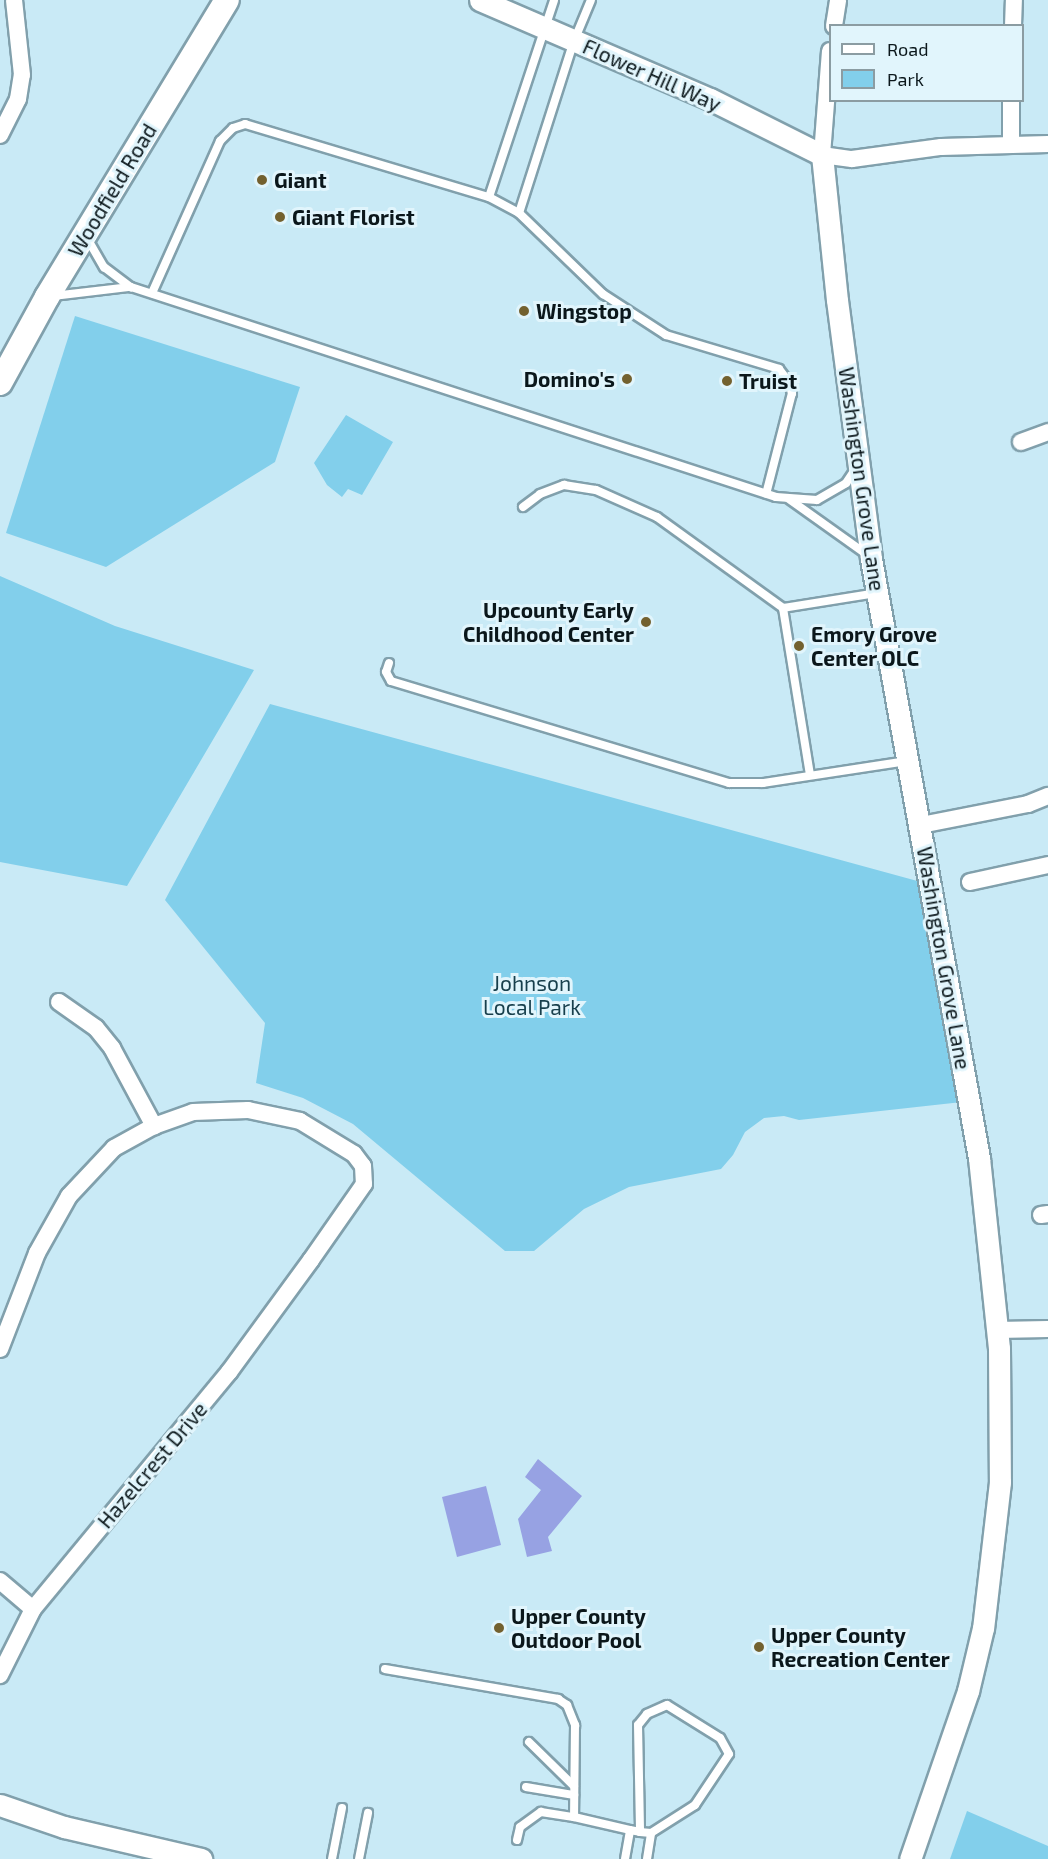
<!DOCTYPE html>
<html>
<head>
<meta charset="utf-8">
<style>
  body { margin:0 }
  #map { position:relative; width:1048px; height:1859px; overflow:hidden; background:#c9eaf6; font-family:"Exo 2",sans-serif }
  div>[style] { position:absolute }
  .green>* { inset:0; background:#82cfeb }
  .water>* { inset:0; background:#97a2e3 }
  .roads { filter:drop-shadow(2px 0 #81a0ac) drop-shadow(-2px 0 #81a0ac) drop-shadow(0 2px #81a0ac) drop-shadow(0 -2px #81a0ac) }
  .service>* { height:8px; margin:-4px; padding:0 4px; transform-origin:4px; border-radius:4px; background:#fff }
  .minor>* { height:16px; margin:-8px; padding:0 8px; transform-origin:8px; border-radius:8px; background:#fff }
  .tertiary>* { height:21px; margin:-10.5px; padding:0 10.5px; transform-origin:10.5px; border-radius:10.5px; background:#fff }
  .secondary>* { height:24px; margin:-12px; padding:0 12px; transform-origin:12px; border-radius:12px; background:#fff }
  .dots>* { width:16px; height:16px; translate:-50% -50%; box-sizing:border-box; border:3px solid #e1f5fc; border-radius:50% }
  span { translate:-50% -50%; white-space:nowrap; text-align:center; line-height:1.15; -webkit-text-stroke:6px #e1f5fc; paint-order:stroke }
  .street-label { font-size:21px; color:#0b171b }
  .poi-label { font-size:21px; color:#0b171b; font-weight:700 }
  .left { translate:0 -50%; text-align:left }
  .right { translate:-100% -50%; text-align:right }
  .park-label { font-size:21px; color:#173f4c }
  .legend { position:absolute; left:829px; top:24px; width:195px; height:78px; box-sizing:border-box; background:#e1f5fc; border:2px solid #8b9ca2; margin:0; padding:8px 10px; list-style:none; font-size:18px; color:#0b171b }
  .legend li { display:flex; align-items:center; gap:12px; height:30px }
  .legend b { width:30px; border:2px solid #8b9ca2 }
</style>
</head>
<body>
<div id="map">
  <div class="green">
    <div style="clip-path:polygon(75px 316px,300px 387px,275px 462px,106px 567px,6px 533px)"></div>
    <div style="clip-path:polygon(346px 415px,393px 442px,362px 495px,348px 489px,342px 497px,327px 485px,314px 463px)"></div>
    <div style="clip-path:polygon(0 576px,115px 626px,254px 670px,127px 886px,0 862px)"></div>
    <div style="clip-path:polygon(270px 704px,921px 882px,962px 1102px,799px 1120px,784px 1116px,764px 1118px,745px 1132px,733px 1155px,721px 1169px,629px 1187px,584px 1209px,534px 1251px,505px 1251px,353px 1124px,303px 1098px,256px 1083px,265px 1023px,165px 900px)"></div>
    <div style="clip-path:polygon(967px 1811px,1048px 1846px,1048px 1859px,950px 1859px)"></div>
  </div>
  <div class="water">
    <div style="clip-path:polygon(538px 1459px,582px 1496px,548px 1537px,552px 1551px,527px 1557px,518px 1519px,541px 1490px,525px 1477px)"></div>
    <div style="clip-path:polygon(486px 1486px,501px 1545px,457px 1557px,442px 1497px)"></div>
  </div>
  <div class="roads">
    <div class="service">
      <div style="left:489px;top:197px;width:207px;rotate:-71.7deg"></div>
      <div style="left:519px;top:213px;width:181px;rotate:-72.3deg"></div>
      <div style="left:574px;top:41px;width:44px;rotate:-67.5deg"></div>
      <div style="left:87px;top:238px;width:34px;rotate:60deg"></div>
      <div style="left:104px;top:267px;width:34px;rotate:37deg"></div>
      <div style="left:131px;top:287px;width:678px;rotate:18.03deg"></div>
      <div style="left:776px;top:497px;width:41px;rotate:4.2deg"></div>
      <div style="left:817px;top:500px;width:34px;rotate:-30deg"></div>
      <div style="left:846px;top:483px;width:18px;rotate:-56deg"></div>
      <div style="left:152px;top:293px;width:167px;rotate:-65.9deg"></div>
      <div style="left:220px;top:141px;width:18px;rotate:-45deg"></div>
      <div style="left:233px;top:128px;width:13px;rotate:-18deg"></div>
      <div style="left:245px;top:124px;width:255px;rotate:16.7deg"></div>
      <div style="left:489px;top:197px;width:34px;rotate:28deg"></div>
      <div style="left:519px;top:213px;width:117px;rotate:44deg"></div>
      <div style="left:603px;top:294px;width:75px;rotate:33.1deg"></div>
      <div style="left:666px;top:335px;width:118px;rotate:16.7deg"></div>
      <div style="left:779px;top:369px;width:15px;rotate:53deg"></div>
      <div style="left:788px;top:381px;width:13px;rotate:72deg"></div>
      <div style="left:792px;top:393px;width:104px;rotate:104.4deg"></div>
      <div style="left:53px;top:296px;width:78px;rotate:-6.7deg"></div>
      <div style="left:789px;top:499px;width:95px;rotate:35.5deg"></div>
      <div style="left:523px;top:507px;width:21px;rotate:-37deg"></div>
      <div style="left:540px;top:494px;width:26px;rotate:-21deg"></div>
      <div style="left:564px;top:485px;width:32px;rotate:9deg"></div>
      <div style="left:596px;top:490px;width:67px;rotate:23.9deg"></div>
      <div style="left:657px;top:517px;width:155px;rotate:35.8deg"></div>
      <div style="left:389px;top:663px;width:9px;rotate:108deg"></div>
      <div style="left:386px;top:672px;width:10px;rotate:61deg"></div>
      <div style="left:391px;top:681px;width:353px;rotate:16.8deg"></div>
      <div style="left:729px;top:783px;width:34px"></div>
      <div style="left:763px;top:783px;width:145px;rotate:-8.7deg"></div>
      <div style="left:810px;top:775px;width:169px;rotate:-99.2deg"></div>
      <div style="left:783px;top:608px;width:95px;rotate:-9.1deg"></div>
      <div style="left:385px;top:1669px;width:176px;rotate:9.8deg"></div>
      <div style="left:558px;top:1699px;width:11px;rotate:34deg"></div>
      <div style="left:567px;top:1705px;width:22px;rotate:68deg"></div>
      <div style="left:575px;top:1725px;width:92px;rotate:90.6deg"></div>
      <div style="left:574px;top:1817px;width:57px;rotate:13.1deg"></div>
      <div style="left:630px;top:1830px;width:10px;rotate:11deg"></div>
      <div style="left:640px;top:1832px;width:11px;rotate:5deg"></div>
      <div style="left:651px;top:1833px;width:52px;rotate:-32.5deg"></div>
      <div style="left:695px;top:1805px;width:61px;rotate:-56.3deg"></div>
      <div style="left:729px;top:1754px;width:18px;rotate:-119deg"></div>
      <div style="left:720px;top:1738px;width:62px;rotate:-148.1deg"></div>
      <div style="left:667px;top:1705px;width:22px;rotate:156deg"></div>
      <div style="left:647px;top:1714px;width:14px;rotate:129deg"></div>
      <div style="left:638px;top:1725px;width:107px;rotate:88.9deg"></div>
      <div style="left:529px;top:1742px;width:63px;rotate:44.4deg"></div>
      <div style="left:526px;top:1787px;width:49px;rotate:9.5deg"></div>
      <div style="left:517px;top:1840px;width:13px;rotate:-77deg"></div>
      <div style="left:520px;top:1827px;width:26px;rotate:-36deg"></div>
      <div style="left:541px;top:1812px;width:33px;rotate:9deg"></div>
      <div style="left:332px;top:1859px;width:52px;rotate:-78.9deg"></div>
      <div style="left:359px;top:1859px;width:47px;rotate:-78.9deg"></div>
      <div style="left:625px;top:1859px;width:29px;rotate:-80deg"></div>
      <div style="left:647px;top:1859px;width:26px;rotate:-81deg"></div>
    </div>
    <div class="minor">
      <div style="left:834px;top:26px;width:26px;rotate:-81deg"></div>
      <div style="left:1013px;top:26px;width:26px;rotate:-88deg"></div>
      <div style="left:830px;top:51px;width:104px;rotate:94.4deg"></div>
      <div style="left:822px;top:155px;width:30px;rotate:8deg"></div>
      <div style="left:852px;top:159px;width:90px;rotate:-7.7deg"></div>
      <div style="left:941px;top:147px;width:107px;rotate:-1.6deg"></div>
      <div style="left:0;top:135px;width:40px;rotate:-63.4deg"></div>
      <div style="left:18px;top:99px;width:24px;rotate:-81deg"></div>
      <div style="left:22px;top:75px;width:75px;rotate:-96.1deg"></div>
      <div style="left:1011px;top:143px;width:43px;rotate:-90deg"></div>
      <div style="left:1021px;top:442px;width:29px;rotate:-20deg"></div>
      <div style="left:921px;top:825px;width:109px;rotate:-11.1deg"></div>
      <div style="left:1028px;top:804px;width:22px;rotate:-22deg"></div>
      <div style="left:970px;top:882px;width:80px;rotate:-12.3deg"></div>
      <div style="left:59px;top:1002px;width:45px;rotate:35.1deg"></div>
      <div style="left:96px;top:1028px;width:26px;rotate:51deg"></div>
      <div style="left:112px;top:1048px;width:89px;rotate:61.7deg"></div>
      <div style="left:1041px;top:1215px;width:7px;rotate:-8deg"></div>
      <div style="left:997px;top:1330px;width:51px;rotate:-1.1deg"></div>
      <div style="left:0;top:1349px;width:103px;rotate:-68.9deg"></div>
      <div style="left:37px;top:1253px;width:65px;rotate:-60.7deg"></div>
      <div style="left:69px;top:1196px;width:66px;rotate:-46.8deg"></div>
      <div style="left:114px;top:1148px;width:46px;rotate:-28.8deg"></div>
      <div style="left:154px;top:1126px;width:41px;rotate:-19.7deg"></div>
      <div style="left:193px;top:1112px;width:55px;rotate:-2.1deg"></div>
      <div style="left:248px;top:1110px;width:53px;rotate:11.9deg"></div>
      <div style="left:300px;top:1121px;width:63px;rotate:31.4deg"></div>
      <div style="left:354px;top:1154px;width:15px;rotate:53deg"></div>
      <div style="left:363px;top:1166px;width:18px;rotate:87deg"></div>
      <div style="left:364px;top:1184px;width:93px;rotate:124.9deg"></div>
      <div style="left:311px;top:1260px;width:139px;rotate:126.2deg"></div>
      <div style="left:229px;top:1372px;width:308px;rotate:129.6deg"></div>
      <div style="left:33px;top:1609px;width:74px;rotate:116.6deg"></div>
      <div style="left:0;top:1581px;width:43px;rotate:40.3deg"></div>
    </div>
    <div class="tertiary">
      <div style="left:480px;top:0;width:250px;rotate:23.3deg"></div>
      <div style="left:710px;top:99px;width:125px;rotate:26.6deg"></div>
      <div style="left:822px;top:155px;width:146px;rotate:84.1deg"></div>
      <div style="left:837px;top:300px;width:261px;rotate:82.5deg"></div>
      <div style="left:871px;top:559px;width:609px;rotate:79.78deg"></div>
      <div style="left:979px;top:1158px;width:191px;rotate:84deg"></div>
      <div style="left:999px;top:1348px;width:134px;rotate:89.6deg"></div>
      <div style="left:1000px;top:1482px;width:147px;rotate:96.6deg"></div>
      <div style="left:983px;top:1628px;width:65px;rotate:103.4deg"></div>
      <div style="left:968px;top:1691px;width:178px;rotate:109deg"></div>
      <div style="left:0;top:1805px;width:68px;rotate:19deg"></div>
      <div style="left:64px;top:1827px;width:141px;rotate:13.1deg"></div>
    </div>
    <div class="secondary">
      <div style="left:0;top:383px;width:98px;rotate:-61.3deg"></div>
      <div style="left:47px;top:297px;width:347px;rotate:-58.8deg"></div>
    </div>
  </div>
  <div class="dots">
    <div style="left:262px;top:180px;background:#73612f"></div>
    <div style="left:280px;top:217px;background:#73612f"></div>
    <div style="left:524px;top:311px;background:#73612f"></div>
    <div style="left:627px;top:379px;background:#73612f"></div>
    <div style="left:727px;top:381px;background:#73612f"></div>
    <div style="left:646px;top:622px;background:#73612f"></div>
    <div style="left:799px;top:646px;background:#73612f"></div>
    <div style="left:499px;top:1628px;background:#73612f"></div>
    <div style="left:759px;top:1647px;background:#73612f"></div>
  </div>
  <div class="street-label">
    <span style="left:652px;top:75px;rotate:24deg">Flower Hill Way</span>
    <span style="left:112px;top:190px;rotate:-59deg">Woodfield Road</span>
    <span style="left:862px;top:479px;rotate:82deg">Washington Grove Lane</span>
    <span style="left:944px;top:958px;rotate:80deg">Washington Grove Lane</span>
    <span style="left:152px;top:1465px;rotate:-50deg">Hazelcrest Drive</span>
  </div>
  <div class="poi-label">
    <span class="left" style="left:274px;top:180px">Giant</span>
    <span class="left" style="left:292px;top:217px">Giant Florist</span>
    <span class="left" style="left:536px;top:311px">Wingstop</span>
    <span class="right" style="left:615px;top:379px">Domino's</span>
    <span class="left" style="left:739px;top:381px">Truist</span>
    <span class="right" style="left:634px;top:622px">Upcounty Early<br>Childhood Center</span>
    <span class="left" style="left:811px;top:646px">Emory Grove<br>Center OLC</span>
    <span class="left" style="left:511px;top:1628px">Upper County<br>Outdoor Pool</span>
    <span class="left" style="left:771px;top:1647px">Upper County<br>Recreation Center</span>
  </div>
  <div class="park-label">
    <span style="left:532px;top:995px">Johnson<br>Local Park</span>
  </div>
  <ul class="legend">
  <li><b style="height:8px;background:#fff"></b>Road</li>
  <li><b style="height:16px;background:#82cfeb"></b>Park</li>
  </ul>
</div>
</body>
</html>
